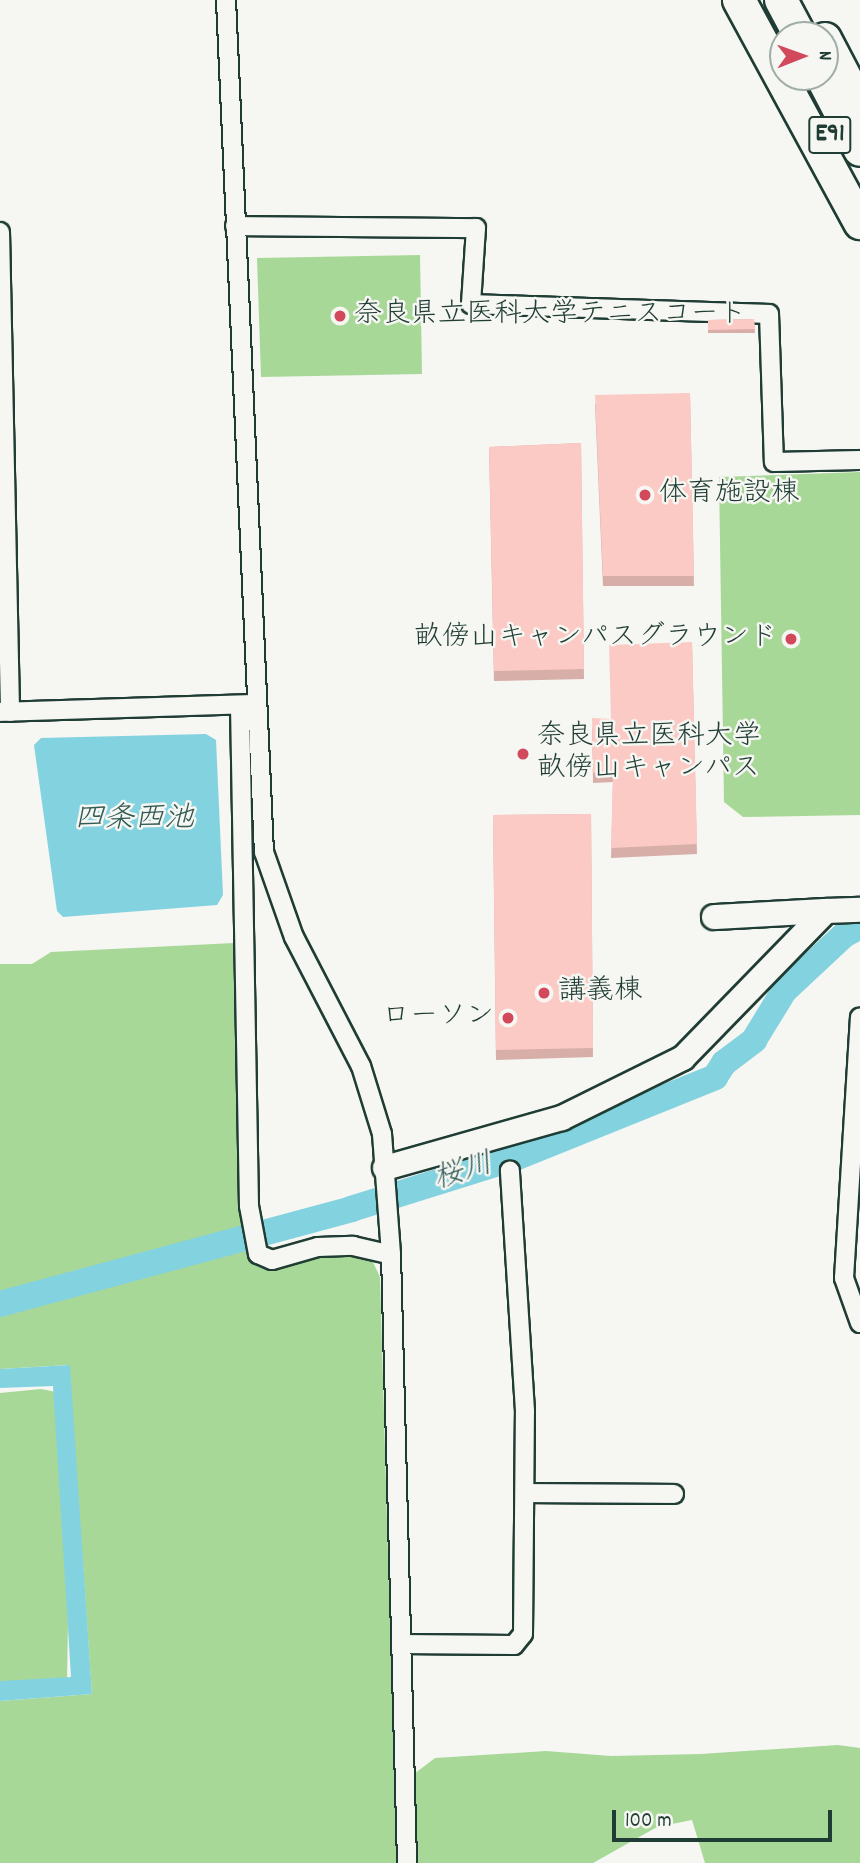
<!DOCTYPE html>
<html>
<head>
<meta charset="utf-8">
<style>
  body { margin:0 }
  #map { position:relative; width:860px; height:1863px; overflow:hidden; background:#f6f6f2; font-family:Dekko,"Klee One",sans-serif }
  div>[style] { position:absolute }
  .green>* { inset:0; background:#a8d898 }
  .water>* { inset:0; background:#83d2df }
  .river>* { height:26px; margin:-13px; padding:0 13px; transform-origin:13px; border-radius:13px; background:#83d2df }
  .roads { filter:drop-shadow(2px 0 #1f3d34) drop-shadow(-2px 0 #1f3d34) drop-shadow(0 2px #1f3d34) drop-shadow(0 -2px #1f3d34) }
  .street>* { height:18px; margin:-9px; padding:0 9px; transform-origin:9px; border-radius:9px; background:#f6f6f2 }
  .secondary>* { height:24px; margin:-12px; padding:0 12px; transform-origin:12px; border-radius:12px; background:#f6f6f2 }
  .highway>* { height:32px; margin:-16px; padding:0 16px; transform-origin:16px; border-radius:16px; background:#f6f6f2 }
  .wall>* { inset:0; background:#d8aea9 }
  .building>* { inset:0; background:#fbcac5 }
  .dots>* { width:19px; height:19px; translate:-50% -50%; box-sizing:border-box; border:4px solid #f6f6f2; border-radius:50% }
  span { translate:-50% -50%; white-space:nowrap; text-align:center; line-height:1.15; -webkit-text-stroke:5px #f6f6f2; paint-order:stroke }
  .shield-label span { padding:2px 5px; background:#f6f6f2; border:2px solid; border-radius:5px; -webkit-text-stroke-width:0 }
  .shield-label { font-size:26px; color:#1f3d34; font-weight:700 }
  .poi-label { font-size:28px; color:#1f3d34 }
  .left { translate:0 -50%; text-align:left }
  .right { translate:-100% -50%; text-align:right }
  .water-label { font-size:30px; color:#335b56; font-style:italic }
  .north { position:absolute; left:769px; top:21px; width:70px; height:70px; box-sizing:border-box; background:#f6f6f2; border:2px solid #a0aca6; border-radius:50%; rotate:89deg; font-size:19px; font-weight:700; line-height:28px; text-align:center; color:#1f3d34 }
  .north::after { content:''; display:block; margin:auto; width:24px; height:32px; background:#d1495b; clip-path:polygon(50% 0,100% 100%,50% 72%,0 100%) }
  .scale { position:absolute; left:612px; top:1810px; width:220px; height:32px; box-sizing:border-box; border:4px solid #1f3d34; border-top:0; padding-left:9px; font-size:21px; line-height:24px; white-space:nowrap; color:#1f3d34; -webkit-text-stroke:5px #f6f6f2; paint-order:stroke }
</style>
</head>
<body>
<div id="map">
  <div class="green">
    <div style="clip-path:polygon(420px 255px,422px 374px,261px 377px,257px 258px)"></div>
    <div style="clip-path:polygon(860px 472px,860px 815px,743px 817px,724px 802px,719px 477px)"></div>
    <div style="clip-path:polygon(234px 943px,238px 951px,253px 1263px,276px 1267px,312px 1257px,359px 1255px,371px 1258px,380px 1277px,397px 1863px,0 1863px,0 1701px,92px 1694px,69px 1365px,0 1369px,0 964px,32px 964px,51px 952px)"></div>
    <div style="clip-path:polygon(41px 1389px,56px 1392px,68px 1621px,67px 1681px,0 1686px,0 1393px)"></div>
    <div style="clip-path:polygon(838px 1745px,860px 1748px,860px 1863px,705px 1863px,692px 1820px,657px 1827px,593px 1863px,403px 1863px,397px 1787px,435px 1758px,546px 1751px,611px 1756px,701px 1754px)"></div>
  </div>
  <div class="water">
    <div style="clip-path:polygon(206px 734px,216px 740px,223px 895px,217px 905px,63px 917px,57px 911px,34px 745px,41px 738px)"></div>
    <div style="clip-path:polygon(70px 1365px,92px 1694px,0 1701px,0 1681px,71px 1677px,53px 1386px,0 1388px,0 1369px)"></div>
  </div>
  <div class="river">
    <div style="left:0;top:1304px;width:364px;rotate:-15.1deg"></div>
    <div style="left:351px;top:1209px;width:172px;rotate:-17.3deg"></div>
    <div style="left:515px;top:1158px;width:216px;rotate:-22deg"></div>
    <div style="left:715px;top:1077px;width:17px;rotate:-57deg"></div>
    <div style="left:724px;top:1063px;width:38px;rotate:-37deg"></div>
    <div style="left:754px;top:1040px;width:57px;rotate:-58.5deg"></div>
    <div style="left:784px;top:991px;width:82px;rotate:-43deg"></div>
    <div style="left:844px;top:935px;width:18px;rotate:-29deg"></div>
  </div>
  <div class="roads">
    <div class="street">
      <div style="left:226px;top:0;width:853px;rotate:87.45deg"></div>
      <div style="left:264px;top:852px;width:90px;rotate:70.6deg"></div>
      <div style="left:294px;top:937px;width:145px;rotate:62.6deg"></div>
      <div style="left:361px;top:1066px;width:71px;rotate:72.8deg"></div>
      <div style="left:382px;top:1134px;width:121px;rotate:85.7deg"></div>
      <div style="left:391px;top:1255px;width:608px;rotate:88.49deg"></div>
      <div style="left:235px;top:226px;width:241px;rotate:0.5deg"></div>
      <div style="left:476px;top:228px;width:76px;rotate:93.8deg"></div>
      <div style="left:471px;top:304px;width:298px;rotate:1.9deg"></div>
      <div style="left:769px;top:314px;width:148px;rotate:88.1deg"></div>
      <div style="left:774px;top:462px;width:86px;rotate:-1.3deg"></div>
      <div style="left:0;top:232px;width:480px;rotate:88.8deg"></div>
      <div style="left:240px;top:705px;width:501px;rotate:88.97deg"></div>
      <div style="left:249px;top:1206px;width:49px;rotate:79.4deg"></div>
      <div style="left:258px;top:1254px;width:15px;rotate:23deg"></div>
      <div style="left:272px;top:1260px;width:48px;rotate:-15.8deg"></div>
      <div style="left:318px;top:1247px;width:35px;rotate:-2deg"></div>
      <div style="left:353px;top:1246px;width:39px;rotate:13deg"></div>
      <div style="left:0;top:712px;width:252px;rotate:-1.8deg"></div>
      <div style="left:860px;top:1323px;width:48px;rotate:-109.6deg"></div>
      <div style="left:844px;top:1278px;width:261px;rotate:-86.5deg"></div>
      <div style="left:527px;top:1493px;width:147px;rotate:0.4deg"></div>
      <div style="left:401px;top:1644px;width:113px;rotate:0.5deg"></div>
      <div style="left:514px;top:1645px;width:14px;rotate:-51deg"></div>
      <div style="left:523px;top:1634px;width:223px;rotate:-89.5deg"></div>
      <div style="left:525px;top:1411px;width:241px;rotate:-93.6deg"></div>
    </div>
    <div class="secondary">
      <div style="left:714px;top:917px;width:112px;rotate:-3.1deg"></div>
      <div style="left:385px;top:1168px;width:184px;rotate:-15.8deg"></div>
      <div style="left:562px;top:1118px;width:135px;rotate:-26.4deg"></div>
      <div style="left:683px;top:1058px;width:205px;rotate:-45.8deg"></div>
      <div style="left:826px;top:911px;width:34px;rotate:-2deg"></div>
    </div>
    <div class="highway">
      <div style="left:739px;top:0;width:254px;rotate:61.5deg"></div>
      <div style="left:781px;top:0;width:40px;rotate:62deg"></div>
      <div style="left:825px;top:39px;width:69px;rotate:62.3deg"></div>
      <div style="left:822px;top:77px;width:82px;rotate:62.5deg"></div>
    </div>
  </div>
  <div class="wall">
    <div style="clip-path:polygon(754px 319px,755px 333px,708px 333px,708px 320px)"></div>
    <div style="clip-path:polygon(690px 393px,694px 586px,603px 586px,595px 404px)"></div>
    <div style="clip-path:polygon(581px 443px,584px 679px,494px 681px,489px 447px)"></div>
    <div style="clip-path:polygon(692px 642px,697px 854px,611px 858px,613px 782px,593px 783px,592px 728px,611px 719px)"></div>
    <div style="clip-path:polygon(591px 814px,593px 1057px,496px 1060px,493px 815px)"></div>
  </div>
  <div class="building">
    <div style="clip-path:polygon(754px 319px,755px 329px,708px 330px,708px 320px)"></div>
    <div style="clip-path:polygon(690px 393px,694px 576px,603px 576px,595px 395px)"></div>
    <div style="clip-path:polygon(581px 443px,584px 669px,494px 671px,489px 447px)"></div>
    <div style="clip-path:polygon(692px 642px,697px 844px,611px 848px,613px 772px,593px 773px,592px 718px,611px 719px,609px 645px)"></div>
    <div style="clip-path:polygon(591px 814px,593px 1048px,496px 1050px,493px 815px)"></div>
  </div>
  <div class="dots">
    <div style="left:340px;top:316px;background:#d1495b"></div>
    <div style="left:645px;top:495px;background:#d1495b"></div>
    <div style="left:791px;top:639px;background:#d1495b"></div>
    <div style="left:523px;top:754px;background:#d1495b"></div>
    <div style="left:544px;top:993px;background:#d1495b"></div>
    <div style="left:508px;top:1018px;background:#d1495b"></div>
  </div>
  <div class="shield-label">
    <span style="left:830px;top:135px">E91</span>
  </div>
  <div class="poi-label">
    <span class="left" style="left:354px;top:316px">奈良県立医科大学テニスコート</span>
    <span class="left" style="left:659px;top:495px">体育施設棟</span>
    <span class="right" style="left:777px;top:639px">畝傍山キャンパスグラウンド</span>
    <span class="left" style="left:537px;top:754px">奈良県立医科大学<br>畝傍山キャンパス</span>
    <span class="left" style="left:558px;top:993px">講義棟</span>
    <span class="right" style="left:494px;top:1018px">ローソン</span>
  </div>
  <div class="water-label">
    <span style="left:134px;top:821px">四条西池</span>
    <span style="left:464px;top:1174px;rotate:-17deg">桜川</span>
  </div>
  <div class="north">N</div>
  <div class="scale">100 m</div>
</div>
</body>
</html>
